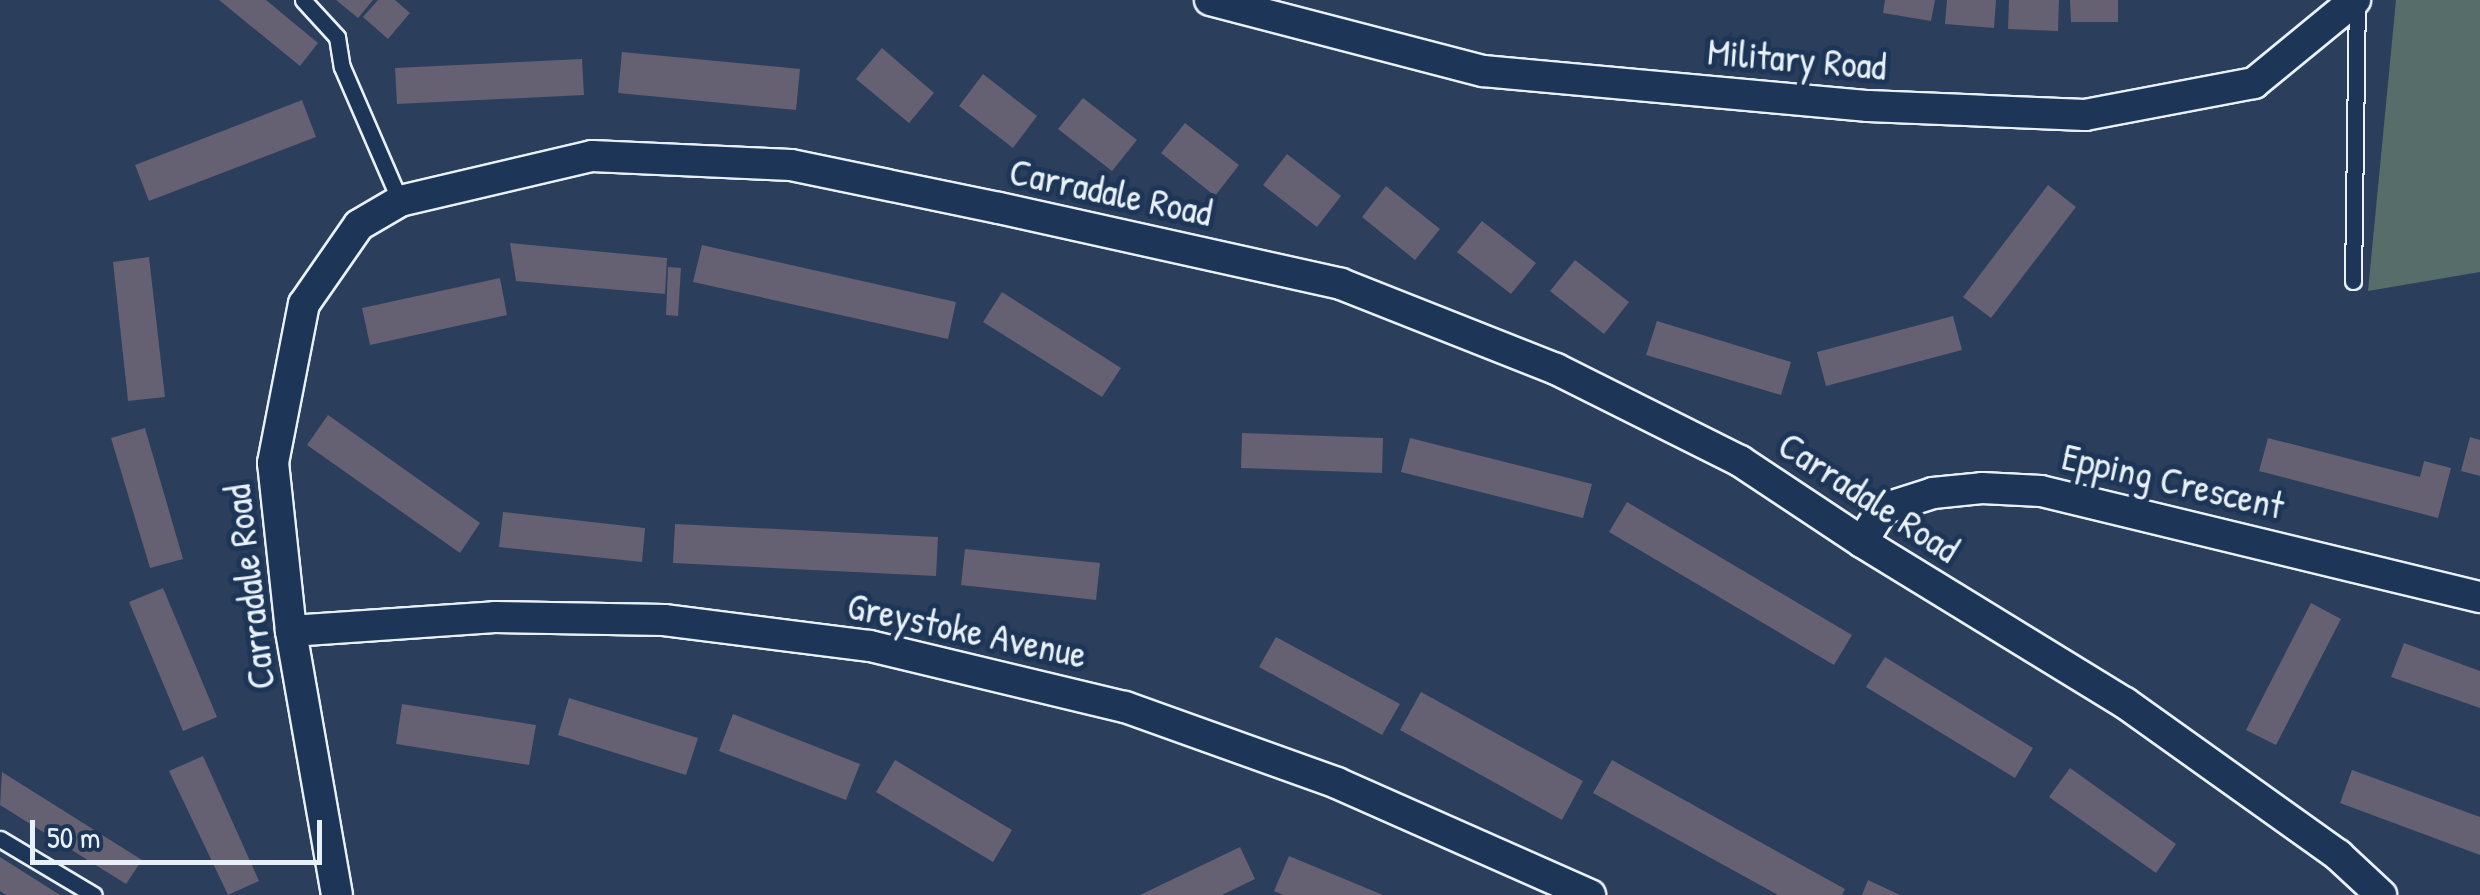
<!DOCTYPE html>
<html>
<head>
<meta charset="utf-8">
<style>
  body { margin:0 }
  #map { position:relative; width:2480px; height:895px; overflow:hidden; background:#2b3e5c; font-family:"Patrick Hand",sans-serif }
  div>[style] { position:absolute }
  .green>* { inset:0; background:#566d6a }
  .building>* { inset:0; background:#656072 }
  .roads { filter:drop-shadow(2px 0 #e8f1f8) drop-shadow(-2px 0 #e8f1f8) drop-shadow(0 2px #e8f1f8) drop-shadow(0 -2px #e8f1f8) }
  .service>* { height:15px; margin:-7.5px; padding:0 7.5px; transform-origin:7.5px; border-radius:7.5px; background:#1d3557 }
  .minor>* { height:30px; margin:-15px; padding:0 15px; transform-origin:15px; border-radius:15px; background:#1d3557 }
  span { translate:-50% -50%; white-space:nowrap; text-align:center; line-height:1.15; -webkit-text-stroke:10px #1d3557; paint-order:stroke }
  .street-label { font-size:38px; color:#e8f1f8 }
  .scale { position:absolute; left:30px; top:820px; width:292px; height:45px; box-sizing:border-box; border:5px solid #e8f1f8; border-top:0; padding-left:12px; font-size:30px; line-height:35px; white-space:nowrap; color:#e8f1f8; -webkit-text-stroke:8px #1d3557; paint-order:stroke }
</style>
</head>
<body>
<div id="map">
  <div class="green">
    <div style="clip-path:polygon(2396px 0,2480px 0,2480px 272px,2368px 291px)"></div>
  </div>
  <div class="building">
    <div style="clip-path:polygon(219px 0,266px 0,318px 43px,300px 66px)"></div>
    <div style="clip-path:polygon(336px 0,373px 0,358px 18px)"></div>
    <div style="clip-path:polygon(378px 0,395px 0,410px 13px,388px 39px,363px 17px)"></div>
    <div style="clip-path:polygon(1885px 0,1935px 0,1931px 21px,1883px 13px)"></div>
    <div style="clip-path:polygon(1947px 0,1996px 0,1994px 28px,1945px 24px)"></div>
    <div style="clip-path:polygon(2009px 0,2059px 0,2058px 31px,2008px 29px)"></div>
    <div style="clip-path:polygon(2070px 0,2118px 0,2118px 22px,2071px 22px)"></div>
    <div style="clip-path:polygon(882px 48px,934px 93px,909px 123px,856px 79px)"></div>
    <div style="clip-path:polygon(622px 52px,800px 69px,796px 110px,618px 93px)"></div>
    <div style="clip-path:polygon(582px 59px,584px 95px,397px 104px,395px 68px)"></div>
    <div style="clip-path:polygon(983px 74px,1037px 116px,1013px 148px,959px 106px)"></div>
    <div style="clip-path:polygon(1083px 98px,1137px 140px,1112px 171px,1058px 129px)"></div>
    <div style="clip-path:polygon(302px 100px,316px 137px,149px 201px,135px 165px)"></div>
    <div style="clip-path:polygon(1185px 123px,1239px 165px,1215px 196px,1161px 153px)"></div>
    <div style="clip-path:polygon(1287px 154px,1341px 196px,1317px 227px,1263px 185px)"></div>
    <div style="clip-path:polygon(2048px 185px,2076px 207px,1991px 318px,1963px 297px)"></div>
    <div style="clip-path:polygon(1386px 186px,1440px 229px,1415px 260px,1362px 217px)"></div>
    <div style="clip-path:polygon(1482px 221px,1536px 263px,1511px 294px,1457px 252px)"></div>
    <div style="clip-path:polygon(510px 243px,667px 258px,665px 294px,516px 281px)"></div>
    <div style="clip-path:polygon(702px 245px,956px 302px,948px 339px,693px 282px)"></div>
    <div style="clip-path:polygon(149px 257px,165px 397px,128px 401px,113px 262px)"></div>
    <div style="clip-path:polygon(1575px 260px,1629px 302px,1604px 334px,1550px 291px)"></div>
    <div style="clip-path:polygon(668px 267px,681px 268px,678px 316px,666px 315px)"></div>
    <div style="clip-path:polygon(500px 278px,507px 315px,370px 345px,362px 308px)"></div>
    <div style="clip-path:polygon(1002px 292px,1121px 368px,1102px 397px,983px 322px)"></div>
    <div style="clip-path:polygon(1953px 316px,1962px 350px,1826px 386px,1817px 352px)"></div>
    <div style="clip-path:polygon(1657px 321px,1791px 362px,1781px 395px,1646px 355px)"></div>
    <div style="clip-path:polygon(328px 415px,480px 523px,460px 553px,307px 445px)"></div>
    <div style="clip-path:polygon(145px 428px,183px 559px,150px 568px,111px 438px)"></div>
    <div style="clip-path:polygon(1242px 433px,1383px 438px,1382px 473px,1241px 468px)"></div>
    <div style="clip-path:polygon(2470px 437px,2480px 440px,2480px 476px,2461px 471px)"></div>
    <div style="clip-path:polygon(1410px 438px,1592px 484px,1583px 518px,1401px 472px)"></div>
    <div style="clip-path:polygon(2268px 438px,2420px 477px,2424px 461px,2451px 468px,2438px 518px,2259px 471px)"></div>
    <div style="clip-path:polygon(1627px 502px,1852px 635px,1834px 665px,1609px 532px)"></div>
    <div style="clip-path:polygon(503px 512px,645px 528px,642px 562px,499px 547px)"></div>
    <div style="clip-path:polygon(675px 524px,938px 537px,936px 576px,673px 563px)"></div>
    <div style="clip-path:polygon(965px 549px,1100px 563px,1096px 600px,961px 585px)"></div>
    <div style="clip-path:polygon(163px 588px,217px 717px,183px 731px,129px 602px)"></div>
    <div style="clip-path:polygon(2311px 603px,2341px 619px,2276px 745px,2246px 730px)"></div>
    <div style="clip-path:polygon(1276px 637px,1400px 704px,1382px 735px,1259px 667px)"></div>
    <div style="clip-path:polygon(2404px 643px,2480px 671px,2480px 708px,2391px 677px)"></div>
    <div style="clip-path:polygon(1885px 657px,2033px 748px,2015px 778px,1866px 687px)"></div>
    <div style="clip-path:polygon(1421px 692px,1583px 781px,1562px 820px,1400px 730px)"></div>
    <div style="clip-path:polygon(569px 698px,698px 738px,686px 775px,558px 735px)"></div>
    <div style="clip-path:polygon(402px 704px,536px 725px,529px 765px,396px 744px)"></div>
    <div style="clip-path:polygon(733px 714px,860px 764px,846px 800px,719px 751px)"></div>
    <div style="clip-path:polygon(203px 756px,259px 881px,228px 895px,169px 771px)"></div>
    <div style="clip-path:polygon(895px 760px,1012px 830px,993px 862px,876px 792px)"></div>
    <div style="clip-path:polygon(1612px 760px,1845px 889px,1842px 895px,1778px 895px,1593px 793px)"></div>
    <div style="clip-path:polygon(2070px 768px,2176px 844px,2156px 873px,2049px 797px)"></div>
    <div style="clip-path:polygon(2352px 770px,2480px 817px,2480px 855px,2340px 803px)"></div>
    <div style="clip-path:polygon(2px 772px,142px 860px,126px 884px,0 805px)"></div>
    <div style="clip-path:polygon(1240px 847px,1255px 879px,1222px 895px,1140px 895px)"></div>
    <div style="clip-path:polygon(1289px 856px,1383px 895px,1283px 895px,1274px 891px)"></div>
    <div style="clip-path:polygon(0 857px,60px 895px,6px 895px,0 891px)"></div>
    <div style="clip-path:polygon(1868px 880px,1900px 895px,1862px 895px)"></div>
  </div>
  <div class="roads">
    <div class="service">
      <div style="left:303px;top:0;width:50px;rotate:47.4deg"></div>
      <div style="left:337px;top:37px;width:30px;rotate:81deg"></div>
      <div style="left:342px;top:67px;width:146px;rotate:66.6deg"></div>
      <div style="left:2353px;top:281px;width:281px;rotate:-89.2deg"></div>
      <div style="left:0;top:839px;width:109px;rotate:30.8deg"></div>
    </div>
    <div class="minor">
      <div style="left:1210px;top:0;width:282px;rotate:14.6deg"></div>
      <div style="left:1483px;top:71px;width:387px;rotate:5.2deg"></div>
      <div style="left:1868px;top:106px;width:217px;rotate:2.4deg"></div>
      <div style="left:2085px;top:115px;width:172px;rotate:-10.7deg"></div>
      <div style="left:2254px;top:83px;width:131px;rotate:-39.4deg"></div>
      <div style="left:1862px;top:542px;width:39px;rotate:-58deg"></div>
      <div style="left:1883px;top:509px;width:52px;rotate:-17.7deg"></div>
      <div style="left:1933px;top:493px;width:49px;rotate:-5.8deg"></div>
      <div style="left:1982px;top:488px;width:59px;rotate:2.9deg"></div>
      <div style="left:2041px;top:491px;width:452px;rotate:13.6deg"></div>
      <div style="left:291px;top:631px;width:204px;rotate:-3.9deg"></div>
      <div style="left:495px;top:617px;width:169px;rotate:1deg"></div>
      <div style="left:664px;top:620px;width:208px;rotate:7.2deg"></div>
      <div style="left:870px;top:646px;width:262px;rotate:13.5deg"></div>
      <div style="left:1125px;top:707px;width:225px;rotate:19.7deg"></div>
      <div style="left:1337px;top:783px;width:277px;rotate:23.9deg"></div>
      <div style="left:337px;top:895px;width:268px;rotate:-99.9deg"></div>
      <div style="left:291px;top:631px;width:169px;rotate:-96.1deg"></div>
      <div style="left:273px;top:463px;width:162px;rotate:-79deg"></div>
      <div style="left:304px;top:304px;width:96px;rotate:-55.2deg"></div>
      <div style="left:359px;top:225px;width:48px;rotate:-30.3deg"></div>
      <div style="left:400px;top:201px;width:197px;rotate:-13.2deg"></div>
      <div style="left:592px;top:156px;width:199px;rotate:2.6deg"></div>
      <div style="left:791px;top:165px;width:212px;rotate:11.7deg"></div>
      <div style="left:999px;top:208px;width:350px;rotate:12.5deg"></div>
      <div style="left:1341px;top:284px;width:231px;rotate:21.6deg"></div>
      <div style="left:1556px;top:369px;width:206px;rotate:26.6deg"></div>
      <div style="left:1740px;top:461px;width:146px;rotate:33.6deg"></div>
      <div style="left:1862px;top:542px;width:308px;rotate:31.5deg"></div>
      <div style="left:2125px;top:703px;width:262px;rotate:35.5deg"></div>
      <div style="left:2338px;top:855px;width:59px;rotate:42.9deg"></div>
    </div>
  </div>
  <div class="street-label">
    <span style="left:1797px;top:59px;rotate:5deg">Military Road</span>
    <span style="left:1111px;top:192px;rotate:12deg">Carradale Road</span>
    <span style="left:2173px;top:481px;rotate:13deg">Epping Crescent</span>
    <span style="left:1869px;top:497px;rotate:33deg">Carradale Road</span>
    <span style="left:249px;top:587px;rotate:-97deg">Carradale Road</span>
    <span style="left:967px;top:630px;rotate:12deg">Greystoke Avenue</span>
  </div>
  <div class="scale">50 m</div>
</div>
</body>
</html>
